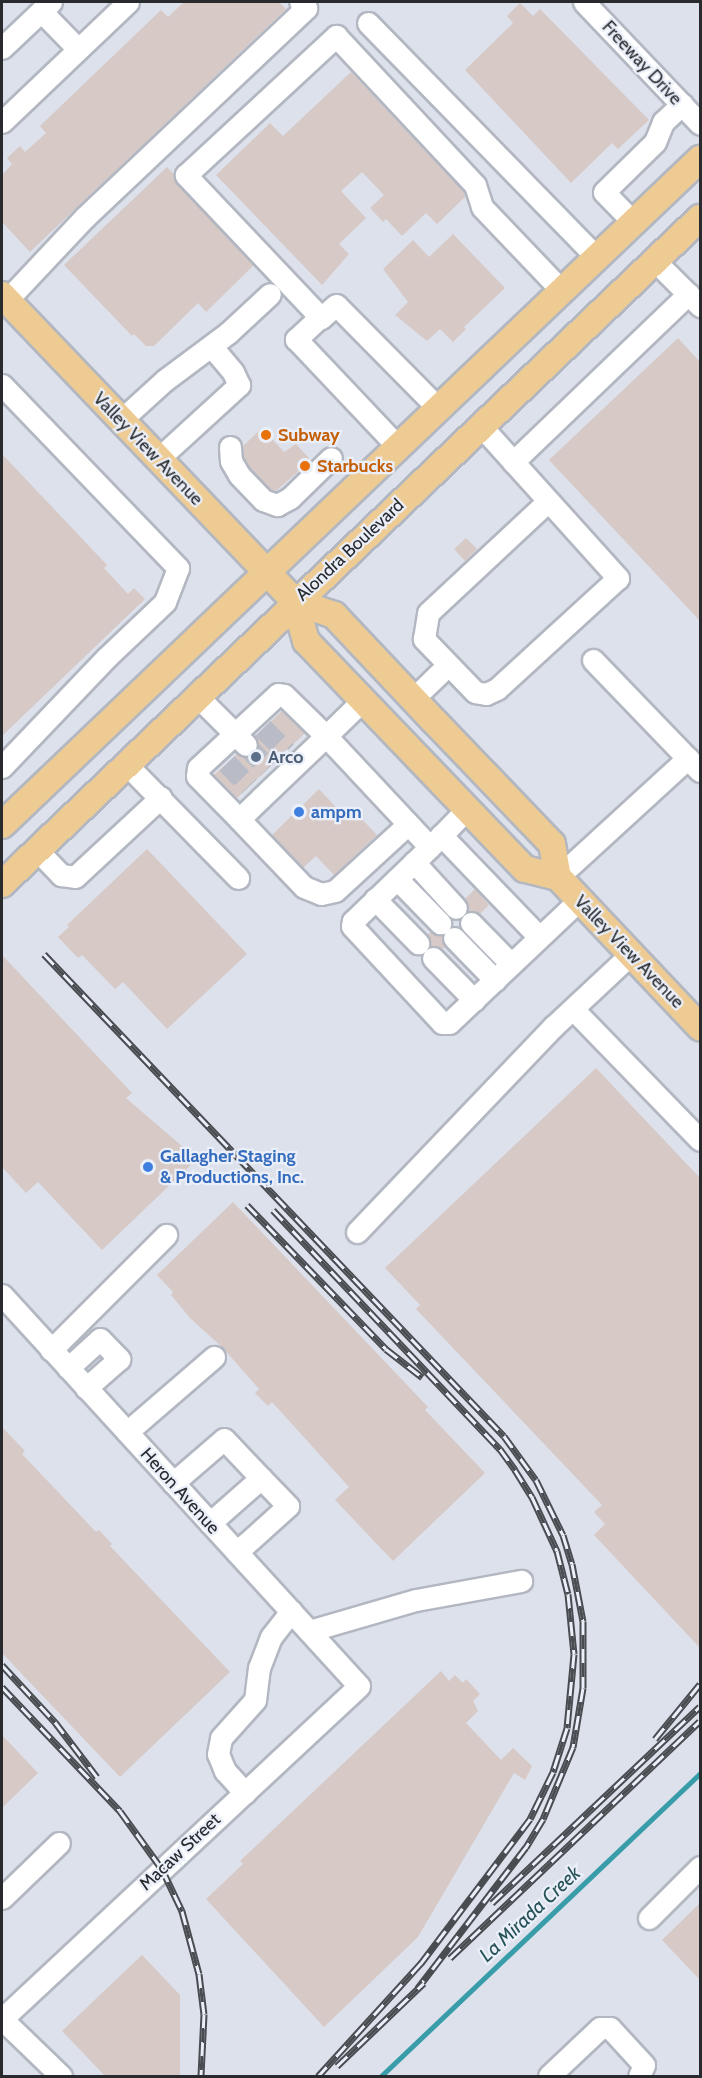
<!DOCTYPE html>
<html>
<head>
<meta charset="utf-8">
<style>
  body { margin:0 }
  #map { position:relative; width:702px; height:2078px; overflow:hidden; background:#dde1ec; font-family:Cabin,sans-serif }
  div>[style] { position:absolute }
  .stream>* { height:5px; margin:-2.5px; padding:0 2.5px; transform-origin:2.5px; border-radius:2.5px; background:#389da9 }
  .building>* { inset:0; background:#d6c9c6 }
  .minor-tunnel>* { height:21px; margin-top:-10.5px; transform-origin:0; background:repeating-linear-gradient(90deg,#b9bcc6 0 21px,transparent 0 31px) }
  .roads { filter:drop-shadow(2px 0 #b2b7c1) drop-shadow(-2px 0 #b2b7c1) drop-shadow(0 2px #b2b7c1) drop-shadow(0 -2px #b2b7c1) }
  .minor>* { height:21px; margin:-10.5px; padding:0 10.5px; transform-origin:10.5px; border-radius:10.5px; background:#fff }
  .major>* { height:26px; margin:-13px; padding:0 13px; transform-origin:13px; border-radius:13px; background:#eecb92 }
  .rail>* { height:7px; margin-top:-3.5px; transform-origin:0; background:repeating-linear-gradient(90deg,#eaeff9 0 14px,#494c50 0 28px); box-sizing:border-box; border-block:2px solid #494c50 }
  .dots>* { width:16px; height:16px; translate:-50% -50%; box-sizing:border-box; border:3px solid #eaeff9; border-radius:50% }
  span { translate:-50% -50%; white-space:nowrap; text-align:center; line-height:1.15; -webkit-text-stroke:4.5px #eaeff9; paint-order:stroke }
  .street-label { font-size:18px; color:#282a2d }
  .food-label { font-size:18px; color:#c56008; font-weight:700 }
  .left { translate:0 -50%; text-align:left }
  .service-label { font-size:18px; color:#4e5e75; font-weight:700 }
  .shop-label { font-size:18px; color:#366cbe; font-weight:700 }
  .water-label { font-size:20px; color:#265257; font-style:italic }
  .frame { position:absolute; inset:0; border:3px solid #282a2d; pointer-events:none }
</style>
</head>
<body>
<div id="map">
  <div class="stream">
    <div style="left:381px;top:2076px;width:440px;rotate:-43.5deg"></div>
  </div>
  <div class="building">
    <div style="clip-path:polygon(184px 2px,279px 2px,286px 9px,30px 252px,2px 222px,2px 175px,12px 164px,7px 158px,20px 146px,25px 152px,46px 133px,40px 126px,161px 10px,168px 17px)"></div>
    <div style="clip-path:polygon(520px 3px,533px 16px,540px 9px,649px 120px,618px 149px,612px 143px,571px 183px,465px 70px,513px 23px,507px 16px)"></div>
    <div style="clip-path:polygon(351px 72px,464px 192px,465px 197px,437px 224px,426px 213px,402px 236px,386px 219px,383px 222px,370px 208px,384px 195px,362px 172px,341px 191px,366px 218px,339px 244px,349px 254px,322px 285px,216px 175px,270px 123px,283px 136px)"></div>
    <div style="clip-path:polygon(167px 167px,174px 174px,177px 184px,254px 265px,206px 312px,198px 303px,154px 346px,146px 346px,134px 334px,132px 336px,64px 265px)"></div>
    <div style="clip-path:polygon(453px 234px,505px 288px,464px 327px,466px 329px,453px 342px,440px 329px,427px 341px,395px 315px,408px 302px,383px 269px,413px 240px,429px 257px)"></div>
    <div style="clip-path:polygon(678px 338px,700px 362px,700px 621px,549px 460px)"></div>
    <div style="clip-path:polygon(262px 428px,284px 452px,296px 444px,309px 458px,309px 462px,276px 491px,270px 489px,249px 467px,244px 457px,243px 446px)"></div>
    <div style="clip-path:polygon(2px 454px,107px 565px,104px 568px,128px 594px,134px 588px,145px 599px,2px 736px)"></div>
    <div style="clip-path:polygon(466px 538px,477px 549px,465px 561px,454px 549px)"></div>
    <div style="clip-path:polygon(282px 711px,305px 733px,237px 798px,214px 775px,237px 754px,243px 757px,255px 754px,258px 748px,255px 736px)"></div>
    <div style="clip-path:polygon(319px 789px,347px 819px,355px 812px,377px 835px,334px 875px,316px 856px,303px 868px,272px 835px)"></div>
    <div style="clip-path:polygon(147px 849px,247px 954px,167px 1029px,123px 982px,115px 989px,82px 955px,78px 958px,58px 937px,69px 927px,67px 925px)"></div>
    <div style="clip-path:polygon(475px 889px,489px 905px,480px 914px,468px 911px,465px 899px)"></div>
    <div style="clip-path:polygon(431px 932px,442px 935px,445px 947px,442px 949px,430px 946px,427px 935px)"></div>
    <div style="clip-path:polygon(2px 955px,132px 1093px,126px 1098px,197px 1159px,102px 1250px,38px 1182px,26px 1193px,2px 1167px)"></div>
    <div style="clip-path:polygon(596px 1068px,700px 1178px,700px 1648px,594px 1535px,605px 1524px,594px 1512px,602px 1505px,416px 1309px,420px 1305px,385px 1268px)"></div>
    <div style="clip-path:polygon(233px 1202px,428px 1407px,425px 1410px,485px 1473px,393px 1561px,335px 1500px,349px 1487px,272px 1402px,268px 1406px,255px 1393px,259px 1389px,223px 1348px,190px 1318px,171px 1295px,173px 1292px,157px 1275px)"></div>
    <div style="clip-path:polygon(2px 1427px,25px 1451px,22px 1454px,96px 1532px,99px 1530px,112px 1544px,110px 1546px,230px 1672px,120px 1777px,2px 1653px)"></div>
    <div style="clip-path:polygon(441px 1671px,449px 1681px,455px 1675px,463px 1683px,466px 1679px,480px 1694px,473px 1701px,478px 1711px,466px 1723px,501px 1760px,513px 1748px,532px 1766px,525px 1780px,514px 1773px,418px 1937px,324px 2027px,206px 1899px,243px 1864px,240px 1861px)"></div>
    <div style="clip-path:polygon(2px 1735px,38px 1773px,2px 1808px)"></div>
    <div style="clip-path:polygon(700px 1903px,700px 1980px,662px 1940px)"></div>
    <div style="clip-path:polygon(142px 1955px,180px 1995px,180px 2076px,105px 2076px,62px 2031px)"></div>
  </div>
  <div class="minor-tunnel">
    <div style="left:263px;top:728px;width:33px;rotate:45deg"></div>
    <div style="left:246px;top:745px;width:32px;rotate:46deg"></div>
    <div style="left:227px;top:763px;width:32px;rotate:46deg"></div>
  </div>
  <div class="roads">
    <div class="minor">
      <div style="left:51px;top:2px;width:13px;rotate:138deg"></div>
      <div style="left:41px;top:11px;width:53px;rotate:45.8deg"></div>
      <div style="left:584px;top:2px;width:168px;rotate:46.4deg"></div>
      <div style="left:368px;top:23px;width:328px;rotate:45.7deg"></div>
      <div style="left:2px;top:48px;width:54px;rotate:-43.5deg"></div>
      <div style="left:2px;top:122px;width:174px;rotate:-43.6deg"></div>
      <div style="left:634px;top:223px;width:43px;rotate:-134.1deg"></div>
      <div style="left:604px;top:192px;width:71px;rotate:-44.4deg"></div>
      <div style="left:655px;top:142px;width:22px;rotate:-68deg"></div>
      <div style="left:663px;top:122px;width:26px;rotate:-43deg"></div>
      <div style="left:655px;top:261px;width:64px;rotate:45deg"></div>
      <div style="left:7px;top:300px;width:112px;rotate:-46.8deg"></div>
      <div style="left:84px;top:218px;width:306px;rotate:-43.4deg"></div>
      <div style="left:306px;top:8px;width:8px;rotate:-135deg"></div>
      <div style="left:320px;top:317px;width:33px;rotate:137deg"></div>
      <div style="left:296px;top:339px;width:149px;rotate:46.6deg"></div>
      <div style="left:2px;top:385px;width:254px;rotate:46.1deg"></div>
      <div style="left:178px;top:568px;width:36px;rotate:111deg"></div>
      <div style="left:165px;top:602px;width:81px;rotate:136.5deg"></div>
      <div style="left:106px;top:658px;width:151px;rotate:133.7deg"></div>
      <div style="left:439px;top:409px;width:146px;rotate:-134.7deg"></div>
      <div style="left:336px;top:305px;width:20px;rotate:139deg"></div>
      <div style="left:321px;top:318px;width:197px;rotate:-133.4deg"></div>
      <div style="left:186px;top:175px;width:205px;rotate:-42.8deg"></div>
      <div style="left:336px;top:36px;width:204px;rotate:47deg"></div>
      <div style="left:475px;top:185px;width:23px;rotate:72deg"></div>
      <div style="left:482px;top:207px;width:116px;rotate:46.4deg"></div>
      <div style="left:121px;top:420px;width:59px;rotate:-42.3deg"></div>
      <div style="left:165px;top:380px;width:79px;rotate:-36.7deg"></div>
      <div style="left:228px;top:333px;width:57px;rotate:-42.9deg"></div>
      <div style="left:481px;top:426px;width:205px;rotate:48deg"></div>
      <div style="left:618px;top:578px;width:164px;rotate:137.5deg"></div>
      <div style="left:497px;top:689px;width:12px;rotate:156deg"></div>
      <div style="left:486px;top:694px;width:11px;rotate:-170deg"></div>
      <div style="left:475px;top:692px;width:74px;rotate:-133.9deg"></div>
      <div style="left:424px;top:639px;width:26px;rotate:-81deg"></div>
      <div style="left:428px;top:613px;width:164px;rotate:-43deg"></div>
      <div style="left:230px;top:447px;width:14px;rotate:86deg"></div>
      <div style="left:231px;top:461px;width:16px;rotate:60deg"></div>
      <div style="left:239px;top:475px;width:35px;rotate:46deg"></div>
      <div style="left:263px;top:500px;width:15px;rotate:20deg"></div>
      <div style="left:277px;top:505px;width:15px;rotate:-28deg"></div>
      <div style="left:290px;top:498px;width:57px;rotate:-44.3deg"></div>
      <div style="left:158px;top:459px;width:110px;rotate:-42.4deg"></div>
      <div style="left:239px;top:385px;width:14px;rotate:-115deg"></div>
      <div style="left:233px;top:372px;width:34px;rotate:-130deg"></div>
      <div style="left:513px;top:462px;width:243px;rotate:-43.8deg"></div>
      <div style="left:593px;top:660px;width:154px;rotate:46.1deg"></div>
      <div style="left:419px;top:693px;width:29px;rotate:-44deg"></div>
      <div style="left:197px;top:696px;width:69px;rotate:45deg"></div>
      <div style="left:363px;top:700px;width:52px;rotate:135.8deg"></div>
      <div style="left:326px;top:736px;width:90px;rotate:136.4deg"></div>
      <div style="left:261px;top:798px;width:30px;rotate:136deg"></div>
      <div style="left:239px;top:819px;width:60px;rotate:-134.3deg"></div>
      <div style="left:197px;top:776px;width:8px;rotate:-83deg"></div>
      <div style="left:198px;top:768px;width:109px;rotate:-42.8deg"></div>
      <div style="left:278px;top:694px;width:6px;rotate:9deg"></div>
      <div style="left:284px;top:695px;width:59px;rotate:44.3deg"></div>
      <div style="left:326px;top:736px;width:152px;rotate:46.9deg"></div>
      <div style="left:430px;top:847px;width:107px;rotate:136.1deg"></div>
      <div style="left:353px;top:921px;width:5px;rotate:101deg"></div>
      <div style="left:352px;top:926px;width:132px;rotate:47.1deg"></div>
      <div style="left:442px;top:1023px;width:7px"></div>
      <div style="left:449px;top:1023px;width:179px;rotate:-43.4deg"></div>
      <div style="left:126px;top:764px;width:160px;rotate:45.5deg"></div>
      <div style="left:239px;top:819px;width:94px;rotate:46.3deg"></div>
      <div style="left:304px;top:887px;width:18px;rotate:22deg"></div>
      <div style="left:321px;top:894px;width:14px;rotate:-12deg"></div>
      <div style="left:335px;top:891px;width:99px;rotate:-42.5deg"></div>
      <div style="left:441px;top:835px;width:141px;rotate:46.1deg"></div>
      <div style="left:432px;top:845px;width:50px;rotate:-45.8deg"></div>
      <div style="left:37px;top:850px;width:35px;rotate:46deg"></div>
      <div style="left:61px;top:875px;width:14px;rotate:8deg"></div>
      <div style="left:75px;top:877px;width:117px;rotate:-42.9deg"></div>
      <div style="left:414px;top:862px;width:62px;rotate:47.6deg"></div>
      <div style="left:558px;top:877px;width:176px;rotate:-42.5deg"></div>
      <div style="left:397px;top:879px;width:62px;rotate:45.7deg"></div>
      <div style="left:375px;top:899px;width:62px;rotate:45.7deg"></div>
      <div style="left:471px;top:923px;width:57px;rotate:45.7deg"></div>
      <div style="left:454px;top:938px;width:59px;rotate:45.7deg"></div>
      <div style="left:433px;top:958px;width:59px;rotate:45.7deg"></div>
      <div style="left:573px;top:1009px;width:182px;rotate:45.9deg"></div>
      <div style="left:357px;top:1232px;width:285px;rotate:-46.3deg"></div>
      <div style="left:554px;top:1026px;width:105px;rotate:-43.1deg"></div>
      <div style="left:2px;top:1295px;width:529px;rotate:47.6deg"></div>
      <div style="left:359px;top:1686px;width:488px;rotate:137deg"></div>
      <div style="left:51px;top:1350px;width:163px;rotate:-45deg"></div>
      <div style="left:68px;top:1368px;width:43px;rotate:-42.2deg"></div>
      <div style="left:100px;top:1339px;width:28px;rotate:46deg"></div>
      <div style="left:119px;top:1359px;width:44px;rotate:138.7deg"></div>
      <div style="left:127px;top:1432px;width:115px;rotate:-40.8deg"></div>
      <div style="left:173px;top:1483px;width:67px;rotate:-40.8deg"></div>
      <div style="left:224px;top:1439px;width:54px;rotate:46.5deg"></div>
      <div style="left:210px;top:1523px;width:68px;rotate:-41.4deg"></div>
      <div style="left:261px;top:1478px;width:39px;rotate:46deg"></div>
      <div style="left:288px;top:1506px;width:69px;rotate:138deg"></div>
      <div style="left:309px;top:1631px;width:111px;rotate:-16.2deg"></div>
      <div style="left:416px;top:1600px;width:107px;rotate:-10.3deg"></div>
      <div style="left:245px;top:1793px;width:30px;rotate:-132deg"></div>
      <div style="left:225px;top:1771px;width:18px;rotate:-112deg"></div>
      <div style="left:218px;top:1754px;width:16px;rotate:-79deg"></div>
      <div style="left:221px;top:1738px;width:51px;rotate:-48.2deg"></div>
      <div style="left:255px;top:1700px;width:32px;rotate:-83deg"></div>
      <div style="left:259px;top:1668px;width:33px;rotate:-69deg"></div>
      <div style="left:271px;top:1637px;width:33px;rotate:-52deg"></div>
      <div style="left:2px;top:1898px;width:79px;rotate:-44deg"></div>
      <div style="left:649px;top:1918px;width:72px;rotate:-45deg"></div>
      <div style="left:2px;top:2019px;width:82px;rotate:44deg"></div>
      <div style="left:549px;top:2076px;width:70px;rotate:-43.3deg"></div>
      <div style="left:600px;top:2028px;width:10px"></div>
      <div style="left:610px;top:2028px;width:50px;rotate:47.4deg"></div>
      <div style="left:644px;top:2065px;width:12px;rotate:114deg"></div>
    </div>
    <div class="major">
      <div style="left:2px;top:295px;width:424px;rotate:46.3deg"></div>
      <div style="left:295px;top:602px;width:41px;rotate:18.4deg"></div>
      <div style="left:334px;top:615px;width:147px;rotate:46.7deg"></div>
      <div style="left:435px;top:722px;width:169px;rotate:46.2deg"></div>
      <div style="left:552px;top:844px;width:34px;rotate:80deg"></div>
      <div style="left:295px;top:602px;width:41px;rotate:74.2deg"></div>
      <div style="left:306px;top:641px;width:316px;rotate:46.2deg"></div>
      <div style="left:525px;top:869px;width:34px;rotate:14deg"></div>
      <div style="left:558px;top:877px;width:207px;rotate:46.6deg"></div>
      <div style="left:2px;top:825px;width:965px;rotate:-43.66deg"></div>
      <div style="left:2px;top:884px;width:965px;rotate:-43.66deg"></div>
    </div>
  </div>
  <div class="rail">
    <div style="left:44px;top:954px;width:666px;rotate:46.34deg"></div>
    <div style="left:504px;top:1436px;width:54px;rotate:54deg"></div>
    <div style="left:536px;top:1480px;width:61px;rotate:63.9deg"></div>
    <div style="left:563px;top:1535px;width:30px;rotate:73deg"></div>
    <div style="left:572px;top:1564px;width:58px;rotate:79.1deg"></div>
    <div style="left:583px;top:1621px;width:67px;rotate:90deg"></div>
    <div style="left:583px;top:1688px;width:60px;rotate:99.6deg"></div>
    <div style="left:573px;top:1747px;width:78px;rotate:112.6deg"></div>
    <div style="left:543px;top:1819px;width:33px;rotate:121deg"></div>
    <div style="left:526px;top:1847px;width:178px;rotate:127.5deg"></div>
    <div style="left:247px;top:1205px;width:200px;rotate:46deg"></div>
    <div style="left:386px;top:1349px;width:46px;rotate:37.9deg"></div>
    <div style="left:273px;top:1210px;width:330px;rotate:46.5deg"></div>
    <div style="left:500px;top:1449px;width:26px;rotate:54deg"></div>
    <div style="left:515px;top:1470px;width:32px;rotate:58deg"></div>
    <div style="left:532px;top:1497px;width:60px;rotate:65.2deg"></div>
    <div style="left:557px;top:1551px;width:44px;rotate:75.7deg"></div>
    <div style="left:568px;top:1594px;width:60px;rotate:84.3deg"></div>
    <div style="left:574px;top:1654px;width:74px;rotate:95.4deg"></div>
    <div style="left:567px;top:1728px;width:46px;rotate:107.7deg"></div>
    <div style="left:553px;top:1772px;width:52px;rotate:116.1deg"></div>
    <div style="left:530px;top:1819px;width:181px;rotate:127.1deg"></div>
    <div style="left:421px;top:1963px;width:153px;rotate:132.3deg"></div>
    <div style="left:2px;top:1665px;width:78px;rotate:47.1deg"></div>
    <div style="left:55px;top:1722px;width:69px;rotate:52.6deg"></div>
    <div style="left:2px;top:1687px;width:171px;rotate:46.4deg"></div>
    <div style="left:120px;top:1811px;width:72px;rotate:54.1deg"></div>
    <div style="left:162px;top:1869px;width:47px;rotate:64.5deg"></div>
    <div style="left:182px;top:1911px;width:65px;rotate:74.9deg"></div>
    <div style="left:199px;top:1974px;width:40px;rotate:82.9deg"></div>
    <div style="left:204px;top:2014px;width:62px;rotate:92.8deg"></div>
    <div style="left:655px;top:1739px;width:71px;rotate:-50.7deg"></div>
    <div style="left:492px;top:1903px;width:286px;rotate:-43.4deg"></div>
    <div style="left:450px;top:1958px;width:344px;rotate:-43.5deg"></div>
    <div style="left:337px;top:2066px;width:120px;rotate:-43.7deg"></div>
  </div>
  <div class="dots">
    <div style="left:266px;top:435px;background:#e8710a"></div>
    <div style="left:305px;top:466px;background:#e8710a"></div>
    <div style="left:256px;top:757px;background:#5c6f8a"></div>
    <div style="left:299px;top:812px;background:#3f7fe0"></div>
    <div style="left:148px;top:1167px;background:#3f7fe0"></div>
  </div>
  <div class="street-label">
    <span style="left:642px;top:63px;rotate:47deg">Freeway Drive</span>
    <span style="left:148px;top:449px;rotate:46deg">Valley View Avenue</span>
    <span style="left:350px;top:550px;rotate:-43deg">Alondra Boulevard</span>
    <span style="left:629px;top:952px;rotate:46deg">Valley View Avenue</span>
    <span style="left:180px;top:1491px;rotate:48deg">Heron Avenue</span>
    <span style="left:180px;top:1852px;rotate:-43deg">Macaw Street</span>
  </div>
  <div class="food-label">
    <span class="left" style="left:278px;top:435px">Subway</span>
    <span class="left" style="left:317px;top:466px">Starbucks</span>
  </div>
  <div class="service-label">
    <span class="left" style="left:268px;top:757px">Arco</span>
  </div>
  <div class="shop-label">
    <span class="left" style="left:311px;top:812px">ampm</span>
    <span class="left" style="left:160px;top:1167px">Gallagher Staging<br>&amp; Productions, Inc.</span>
  </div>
  <div class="water-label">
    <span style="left:530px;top:1914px;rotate:-43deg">La Mirada Creek</span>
  </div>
  <div class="frame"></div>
</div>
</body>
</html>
